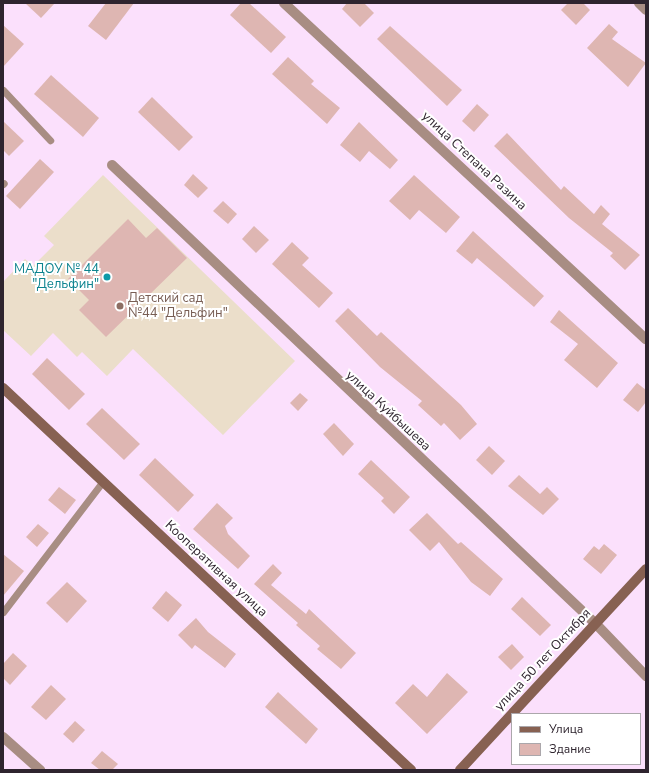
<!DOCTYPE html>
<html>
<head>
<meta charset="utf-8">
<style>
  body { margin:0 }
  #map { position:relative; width:649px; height:773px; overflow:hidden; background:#fbe0fc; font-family:"Nunito Sans",sans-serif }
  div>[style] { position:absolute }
  .education>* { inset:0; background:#ebdeca }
  .building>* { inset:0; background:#deb6b2 }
  .lane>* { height:7px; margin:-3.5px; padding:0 3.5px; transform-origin:3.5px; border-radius:3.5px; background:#a88d83 }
  .street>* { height:10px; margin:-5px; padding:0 5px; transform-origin:5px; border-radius:5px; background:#a88d83 }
  .secondary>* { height:10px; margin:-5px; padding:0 5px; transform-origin:5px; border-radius:5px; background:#876152 }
  .dots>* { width:11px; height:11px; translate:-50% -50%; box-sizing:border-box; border:2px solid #fff; border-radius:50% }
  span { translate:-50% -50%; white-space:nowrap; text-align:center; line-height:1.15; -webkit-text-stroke:4px #fff; paint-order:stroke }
  .street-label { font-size:13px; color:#2e242e }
  .culture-label { font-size:13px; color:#0d838f }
  .right { translate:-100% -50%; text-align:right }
  .education-label { font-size:13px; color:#785e54 }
  .left { translate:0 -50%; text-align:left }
  .frame { position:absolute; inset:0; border:4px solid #2e242e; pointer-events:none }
  .legend { position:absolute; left:511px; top:713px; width:130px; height:52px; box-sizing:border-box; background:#fff; border:1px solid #aba7ab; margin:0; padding:5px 7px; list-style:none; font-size:12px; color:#2e242e }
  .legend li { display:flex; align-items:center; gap:8px; height:20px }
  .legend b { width:20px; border:1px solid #aba7ab }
</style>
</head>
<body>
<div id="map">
  <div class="education">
    <div style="clip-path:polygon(103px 175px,295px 361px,223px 435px,133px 349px,107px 376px,82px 352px,77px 357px,53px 333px,31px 356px,3px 330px,3px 282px,25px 259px,33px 266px,54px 245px,44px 236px)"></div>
  </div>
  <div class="building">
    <div style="clip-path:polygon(25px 3px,55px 3px,41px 18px)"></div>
    <div style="clip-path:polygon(106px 3px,134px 3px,106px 40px,88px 26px)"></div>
    <div style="clip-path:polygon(241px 3px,249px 3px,286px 37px,271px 53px,230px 15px)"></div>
    <div style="clip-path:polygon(347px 3px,364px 3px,374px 13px,360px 27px,342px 9px)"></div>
    <div style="clip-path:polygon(568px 3px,583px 3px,590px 10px,576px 25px,561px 10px)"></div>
    <div style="clip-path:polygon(609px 24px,618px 32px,612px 39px,646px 63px,628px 87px,587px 48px)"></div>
    <div style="clip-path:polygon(3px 25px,24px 44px,3px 67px)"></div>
    <div style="clip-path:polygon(390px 26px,462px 90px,447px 106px,377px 39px)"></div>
    <div style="clip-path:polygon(288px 57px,314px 81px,311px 84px,340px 108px,327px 124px,272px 74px)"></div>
    <div style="clip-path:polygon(51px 75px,99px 118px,83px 137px,34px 94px)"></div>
    <div style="clip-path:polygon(152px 97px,193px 137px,179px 151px,138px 112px)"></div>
    <div style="clip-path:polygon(477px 104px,489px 115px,474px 132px,462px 121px)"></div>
    <div style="clip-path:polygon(3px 121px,24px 141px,9px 156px,3px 150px)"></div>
    <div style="clip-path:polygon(359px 122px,398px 160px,390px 169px,369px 151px,360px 162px,340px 145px)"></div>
    <div style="clip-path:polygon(507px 133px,561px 190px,564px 186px,594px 214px,601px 205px,610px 214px,602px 224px,640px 255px,625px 270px,610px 256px,613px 253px,569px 218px,494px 146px)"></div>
    <div style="clip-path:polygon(40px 159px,54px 172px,20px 209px,6px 196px)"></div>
    <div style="clip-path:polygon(193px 174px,208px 188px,198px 198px,184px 185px)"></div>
    <div style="clip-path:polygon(414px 175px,460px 217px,446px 233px,419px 210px,410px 220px,389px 201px)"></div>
    <div style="clip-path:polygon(223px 201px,237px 214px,228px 224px,213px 211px)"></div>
    <div style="clip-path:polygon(128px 219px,146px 238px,157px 228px,187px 258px,106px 337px,79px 310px,89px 300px,68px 279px)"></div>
    <div style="clip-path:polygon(254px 226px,269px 240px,256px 253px,242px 239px)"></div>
    <div style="clip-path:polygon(473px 231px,544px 296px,534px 307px,477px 258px,472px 264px,456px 251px)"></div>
    <div style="clip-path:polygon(292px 242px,309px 258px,302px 265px,333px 293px,319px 308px,272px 264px)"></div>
    <div style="clip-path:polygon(348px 308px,377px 336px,381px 332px,461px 405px,477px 424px,460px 440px,444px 423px,441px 426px,418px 405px,422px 401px,380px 367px,335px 321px)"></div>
    <div style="clip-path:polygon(559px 310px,618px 363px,597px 388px,564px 360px,578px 344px,550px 322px)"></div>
    <div style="clip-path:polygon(47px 358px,85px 394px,69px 410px,32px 374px)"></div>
    <div style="clip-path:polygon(637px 383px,646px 390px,646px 402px,638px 412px,623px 400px)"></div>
    <div style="clip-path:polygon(300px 393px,308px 400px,298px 411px,290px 403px)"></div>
    <div style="clip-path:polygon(102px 408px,140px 444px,124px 460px,86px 424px)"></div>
    <div style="clip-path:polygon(334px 423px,354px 444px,343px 456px,323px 434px)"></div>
    <div style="clip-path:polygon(489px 446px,505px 461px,492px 475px,476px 460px)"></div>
    <div style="clip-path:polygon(155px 458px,194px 495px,178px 512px,139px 475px)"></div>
    <div style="clip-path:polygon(371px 460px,410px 497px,394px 514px,381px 501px,384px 498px,358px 474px)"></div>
    <div style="clip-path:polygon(519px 475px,540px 494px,547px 487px,559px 499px,543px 515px,508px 486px)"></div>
    <div style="clip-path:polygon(59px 487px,76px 500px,65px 514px,48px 500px)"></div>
    <div style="clip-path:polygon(217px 503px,233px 518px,225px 526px,228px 534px,250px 556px,238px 569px,193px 529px)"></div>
    <div style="clip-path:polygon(427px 513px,458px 544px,461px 542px,503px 579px,490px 596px,471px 582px,439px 542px,430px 551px,409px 530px)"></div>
    <div style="clip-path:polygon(38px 524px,49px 533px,37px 547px,26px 537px)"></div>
    <div style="clip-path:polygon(604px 544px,617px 555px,601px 574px,583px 559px,594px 546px,599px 550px)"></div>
    <div style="clip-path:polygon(3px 554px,24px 571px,3px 596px)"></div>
    <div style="clip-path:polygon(273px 564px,282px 573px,271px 585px,306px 614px,309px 609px,356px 653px,341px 669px,317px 649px,320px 646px,296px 625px,298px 623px,254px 584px)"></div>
    <div style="clip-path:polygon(67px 582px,87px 601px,67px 623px,46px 603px)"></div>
    <div style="clip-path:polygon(166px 591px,182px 605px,168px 622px,152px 608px)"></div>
    <div style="clip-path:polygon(522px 597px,551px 625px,540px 636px,511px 609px)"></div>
    <div style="clip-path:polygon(196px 618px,208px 632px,236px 654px,225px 668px,195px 645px,192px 649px,178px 635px)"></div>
    <div style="clip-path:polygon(512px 644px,524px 657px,511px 670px,498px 657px)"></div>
    <div style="clip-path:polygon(13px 653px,27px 666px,10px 685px,3px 678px,3px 664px)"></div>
    <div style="clip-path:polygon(447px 673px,468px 692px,427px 734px,395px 703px,413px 684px,427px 697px)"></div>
    <div style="clip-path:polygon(51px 685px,66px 699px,46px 720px,31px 707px)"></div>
    <div style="clip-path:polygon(278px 692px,318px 729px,306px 744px,265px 707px)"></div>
    <div style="clip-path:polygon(75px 721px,85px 730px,73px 743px,63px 734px)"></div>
    <div style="clip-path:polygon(102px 751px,118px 764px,112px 770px,100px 770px,91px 763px)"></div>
  </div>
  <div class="lane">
    <div style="left:3px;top:90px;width:69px;rotate:46.8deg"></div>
    <div style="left:3px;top:184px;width:1px;rotate:-45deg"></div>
    <div style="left:3px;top:612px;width:165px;rotate:-52.6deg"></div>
  </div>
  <div class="street">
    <div style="left:284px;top:3px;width:494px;rotate:42.9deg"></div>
    <div style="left:639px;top:3px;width:10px;rotate:45deg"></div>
    <div style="left:112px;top:165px;width:666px;rotate:43.48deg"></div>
    <div style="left:595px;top:623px;width:74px;rotate:46.1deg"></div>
    <div style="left:3px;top:737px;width:50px;rotate:41.7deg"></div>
  </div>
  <div class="secondary">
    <div style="left:3px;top:388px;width:559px;rotate:43.11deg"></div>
    <div style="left:460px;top:770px;width:274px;rotate:-47.2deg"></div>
  </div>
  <div class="dots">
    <div style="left:107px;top:277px;background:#0f9aa8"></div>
    <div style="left:120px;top:306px;background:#8d6e63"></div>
  </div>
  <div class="street-label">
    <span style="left:474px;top:161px;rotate:43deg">улица Степана Разина</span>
    <span style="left:388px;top:411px;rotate:43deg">улица Куйбышева</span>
    <span style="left:216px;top:569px;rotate:43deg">Кооперативная улица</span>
    <span style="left:543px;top:660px;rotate:-47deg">улица 50 лет Октября</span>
  </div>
  <div class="culture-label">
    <span class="right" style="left:99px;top:277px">МАДОУ № 44<br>"Дельфин"</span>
  </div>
  <div class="education-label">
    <span class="left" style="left:128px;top:306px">Детский сад<br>№44 "Дельфин"</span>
  </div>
  <div class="frame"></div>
  <ul class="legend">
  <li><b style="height:5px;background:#876152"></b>Улица</li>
  <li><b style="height:11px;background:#deb6b2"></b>Здание</li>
  </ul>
</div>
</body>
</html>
